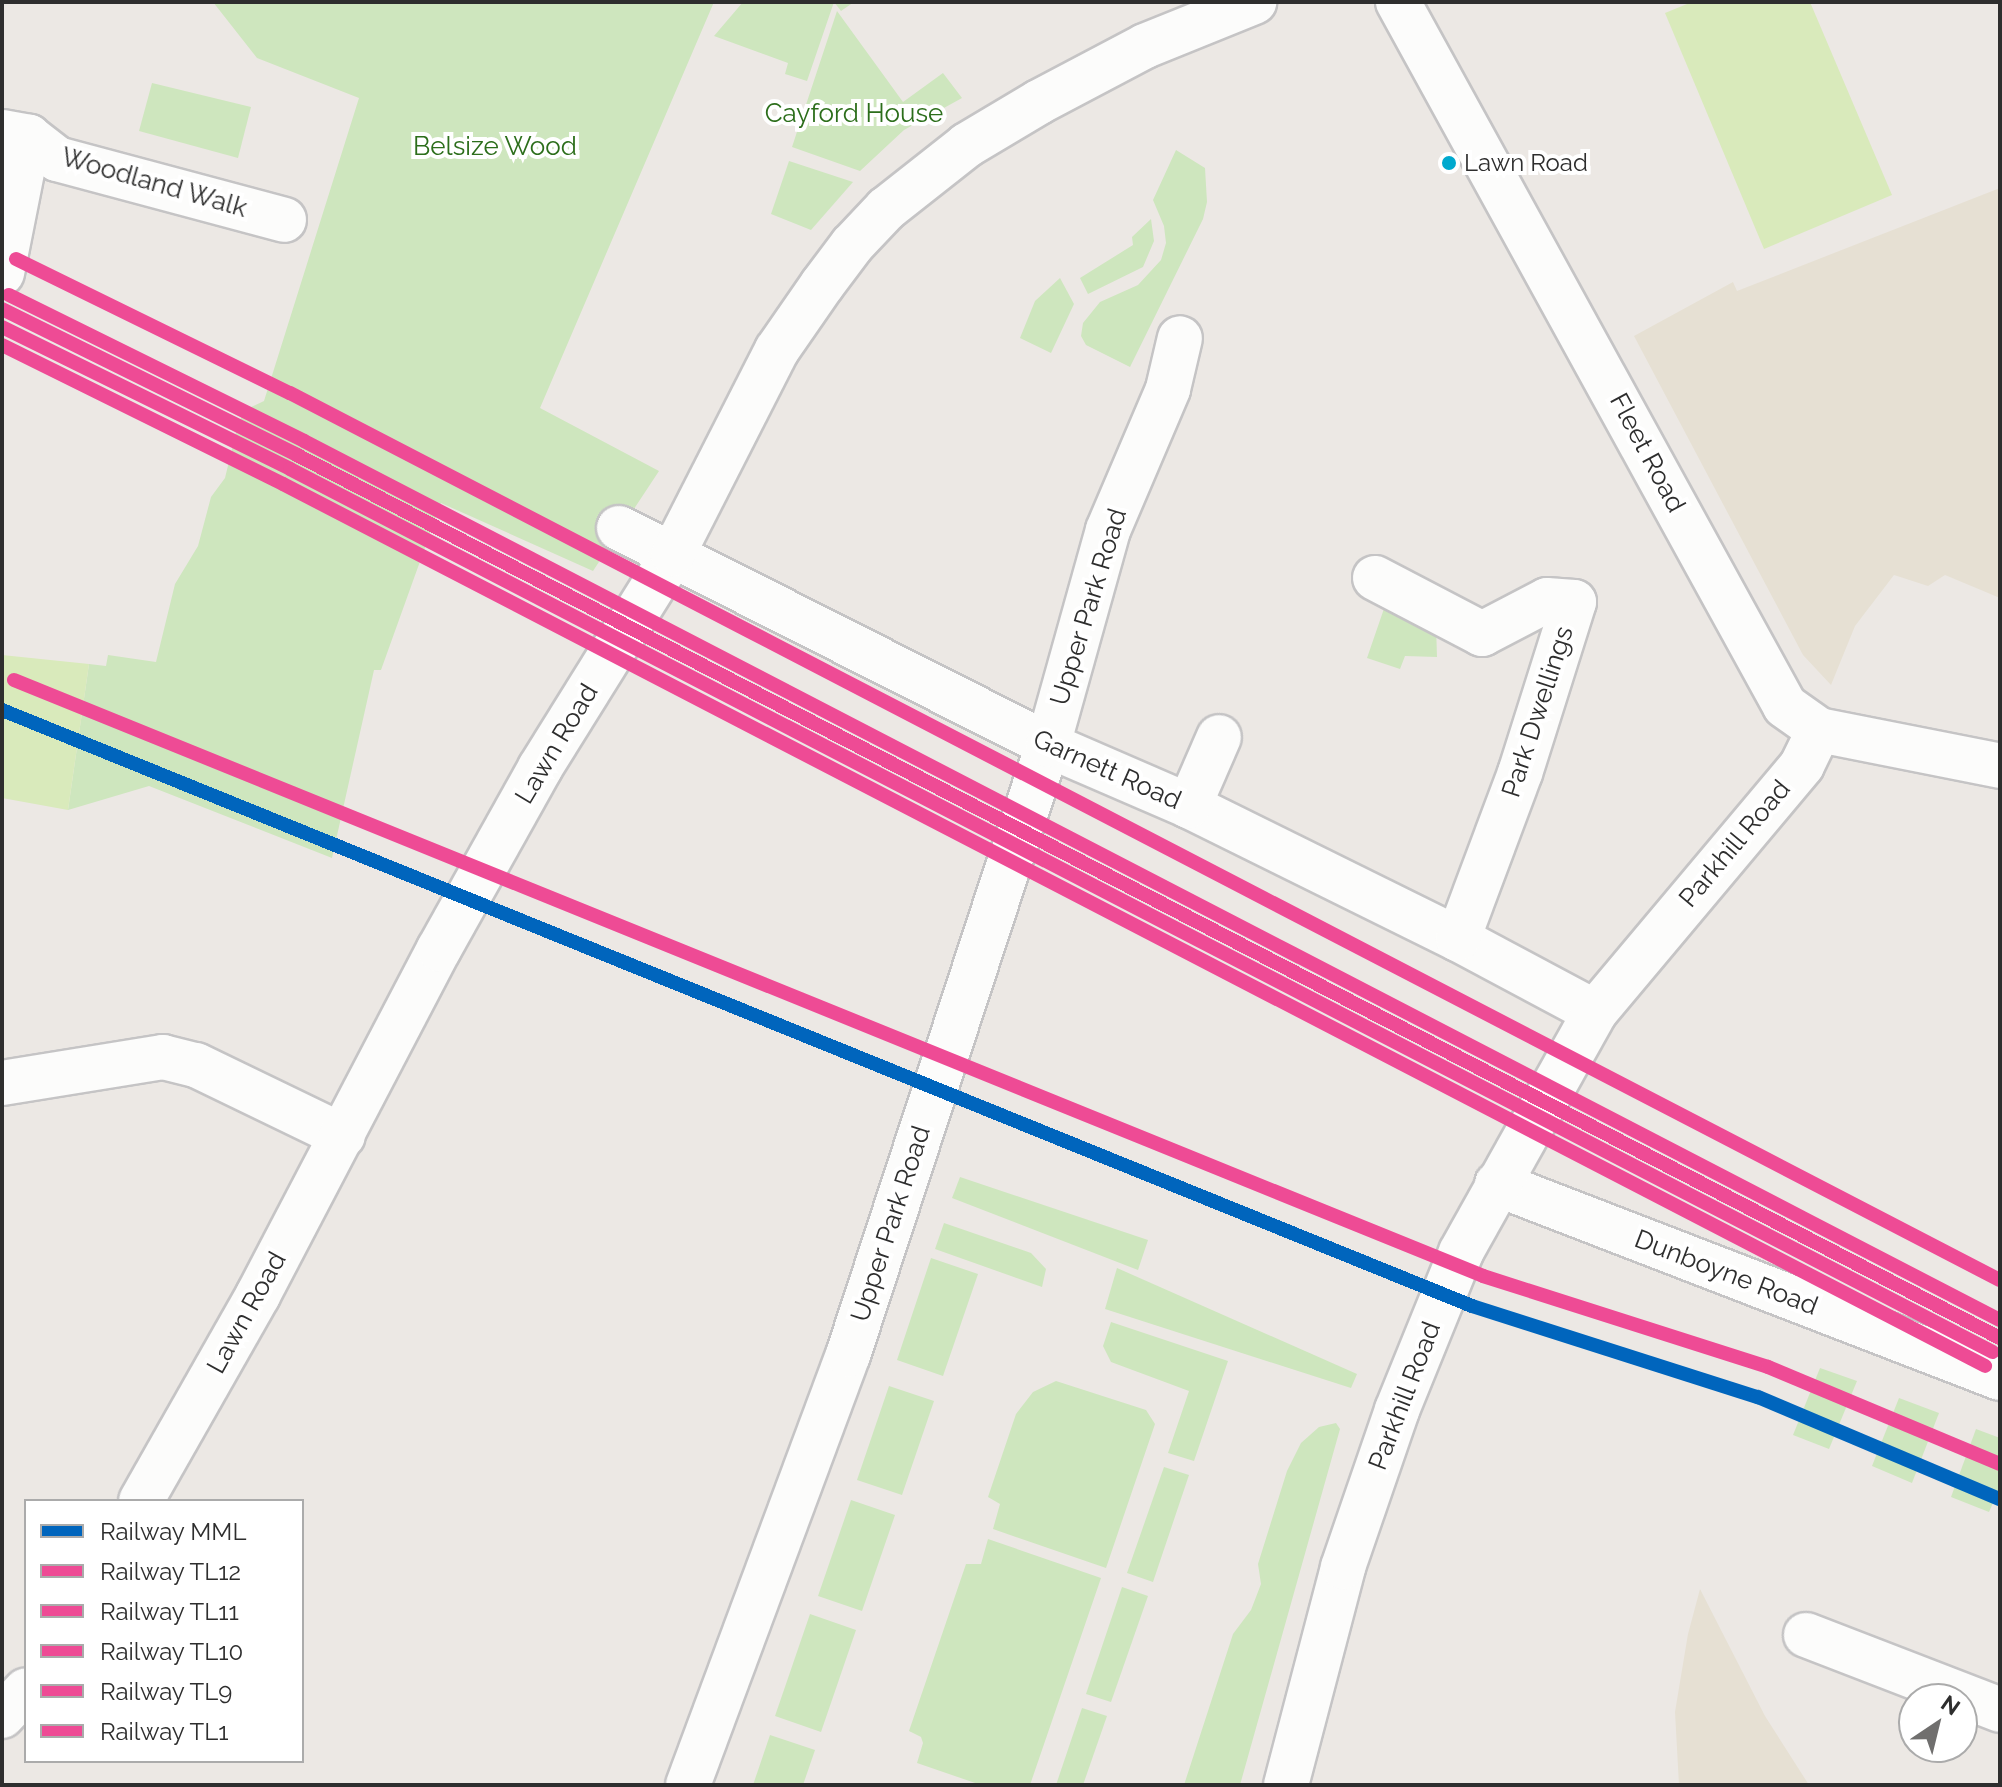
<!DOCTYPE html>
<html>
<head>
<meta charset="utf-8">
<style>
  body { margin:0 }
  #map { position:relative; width:2002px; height:1787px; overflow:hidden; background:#ece8e4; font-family:Raleway,sans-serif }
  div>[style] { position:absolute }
  .education>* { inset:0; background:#e6e0d3 }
  .green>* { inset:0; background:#cee6be }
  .pitch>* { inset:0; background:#d9eabb }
  .roads { filter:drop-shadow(2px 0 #c5c4c5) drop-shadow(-2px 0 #c5c4c5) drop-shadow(0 2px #c5c4c5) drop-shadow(0 -2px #c5c4c5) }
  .street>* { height:44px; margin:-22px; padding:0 22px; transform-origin:22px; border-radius:22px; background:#fcfcfb }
  .secondary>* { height:44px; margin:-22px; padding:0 22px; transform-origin:22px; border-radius:22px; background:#fcfcfb }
  .rail-1>* { height:14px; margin:-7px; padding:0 7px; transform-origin:7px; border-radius:7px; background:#0065bd }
  .rail-2>* { height:14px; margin:-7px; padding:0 7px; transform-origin:7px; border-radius:7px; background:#ee4b95 }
  .rail-3>* { height:14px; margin:-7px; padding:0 7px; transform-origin:7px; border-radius:7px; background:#ee4b95 }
  .rail-4>* { height:14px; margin:-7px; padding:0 7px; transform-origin:7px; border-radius:7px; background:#ee4b95 }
  .rail-5>* { height:14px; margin:-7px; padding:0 7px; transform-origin:7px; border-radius:7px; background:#ee4b95 }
  .rail-6>* { height:14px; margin:-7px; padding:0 7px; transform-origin:7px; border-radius:7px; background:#ee4b95 }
  .dots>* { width:22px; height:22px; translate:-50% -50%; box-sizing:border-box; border:4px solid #fff; border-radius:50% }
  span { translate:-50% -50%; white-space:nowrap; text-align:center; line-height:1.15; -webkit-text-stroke:8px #fff; paint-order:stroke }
  .bus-label { font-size:24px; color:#2e2e2e }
  .left { translate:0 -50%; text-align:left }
  .park-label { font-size:26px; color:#2c6e1b }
  .street-label { font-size:26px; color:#2e2e2e }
  .frame { position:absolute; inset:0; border:4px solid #2e2e2e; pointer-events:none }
  .legend { position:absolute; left:24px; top:1499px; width:280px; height:264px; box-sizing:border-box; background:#fff; border:2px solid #ababab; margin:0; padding:10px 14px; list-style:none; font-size:24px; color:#2e2e2e }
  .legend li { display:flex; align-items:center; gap:16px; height:40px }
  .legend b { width:40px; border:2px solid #ababab }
  .north { position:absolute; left:1898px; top:1683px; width:80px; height:80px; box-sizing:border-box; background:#fff; border:2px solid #ababab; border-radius:50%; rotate:35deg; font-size:22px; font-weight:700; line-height:32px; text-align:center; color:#2e2e2e }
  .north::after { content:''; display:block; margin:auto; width:28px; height:36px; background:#706f6e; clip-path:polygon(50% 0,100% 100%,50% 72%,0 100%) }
</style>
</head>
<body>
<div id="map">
  <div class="education">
    <div style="clip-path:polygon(2000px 188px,2000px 598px,1945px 575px,1928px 586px,1894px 575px,1855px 626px,1831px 685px,1803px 655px,1634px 336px,1733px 282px,1737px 291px)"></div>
    <div style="clip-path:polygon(1700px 1589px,1765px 1716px,1809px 1785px,1679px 1785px,1675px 1712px,1688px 1634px)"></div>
  </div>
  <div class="green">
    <div style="clip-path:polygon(213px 2px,714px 2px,540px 408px,659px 471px,593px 571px,441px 503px,381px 670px,374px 670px,332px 858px,149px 786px,68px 810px,89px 664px,106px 666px,108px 655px,156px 662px,175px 584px,198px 546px,211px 497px,225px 478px,238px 424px,245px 410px,264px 401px,359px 98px,257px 58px)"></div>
    <div style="clip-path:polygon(743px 2px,854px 2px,841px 11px,834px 2px,807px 81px,785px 74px,788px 63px,714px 36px)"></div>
    <div style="clip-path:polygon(837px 11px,903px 102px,943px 73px,962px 98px,904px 130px,860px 171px,792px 147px)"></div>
    <div style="clip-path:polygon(152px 83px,251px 107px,238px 158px,139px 131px)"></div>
    <div style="clip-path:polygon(1176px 150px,1205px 168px,1207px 202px,1203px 219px,1130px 367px,1086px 345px,1081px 336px,1083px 323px,1100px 302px,1138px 285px,1161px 260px,1166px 243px,1164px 226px,1153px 200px)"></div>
    <div style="clip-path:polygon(789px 161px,853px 182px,811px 230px,771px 214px)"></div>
    <div style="clip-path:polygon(1151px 219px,1154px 241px,1143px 267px,1088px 294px,1080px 278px,1133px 245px,1132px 237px)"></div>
    <div style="clip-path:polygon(1060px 278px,1074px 304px,1051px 353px,1020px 338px,1035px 301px)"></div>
    <div style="clip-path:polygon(1388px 597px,1436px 625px,1437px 657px,1405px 656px,1400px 669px,1367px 658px)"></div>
    <div style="clip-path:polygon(960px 1177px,1148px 1240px,1138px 1270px,952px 1198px)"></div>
    <div style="clip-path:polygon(944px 1223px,1031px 1253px,1046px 1269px,1042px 1287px,935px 1249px)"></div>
    <div style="clip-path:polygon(931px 1258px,978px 1274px,943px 1376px,897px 1360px)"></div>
    <div style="clip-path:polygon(1117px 1268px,1357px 1374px,1351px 1388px,1105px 1309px)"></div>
    <div style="clip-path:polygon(1111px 1322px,1228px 1361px,1194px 1461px,1168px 1453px,1189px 1391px,1111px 1362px,1103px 1346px)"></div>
    <div style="clip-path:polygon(1820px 1368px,1857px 1381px,1829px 1449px,1793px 1435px)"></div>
    <div style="clip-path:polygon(1056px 1381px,1146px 1410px,1155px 1424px,1106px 1568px,993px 1529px,1000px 1504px,988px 1497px,1016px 1414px,1033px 1392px)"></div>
    <div style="clip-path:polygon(889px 1386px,934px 1401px,902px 1495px,857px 1480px)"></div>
    <div style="clip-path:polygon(1899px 1398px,1939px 1413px,1912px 1483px,1872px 1466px)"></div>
    <div style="clip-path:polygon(1336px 1423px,1340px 1429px,1240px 1785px,1184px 1785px,1233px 1634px,1251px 1610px,1261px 1584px,1258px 1564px,1287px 1471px,1301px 1443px,1319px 1427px)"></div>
    <div style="clip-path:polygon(1976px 1429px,2000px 1438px,2000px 1487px,1989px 1512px,1951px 1497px)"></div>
    <div style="clip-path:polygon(1164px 1467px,1189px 1475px,1153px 1582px,1127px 1573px)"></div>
    <div style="clip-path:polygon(851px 1500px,895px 1515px,862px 1611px,818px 1596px)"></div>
    <div style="clip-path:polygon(988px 1539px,1101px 1578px,1030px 1785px,981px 1785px,917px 1763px,923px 1743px,921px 1737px,909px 1731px,966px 1564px,981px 1564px)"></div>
    <div style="clip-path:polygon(1122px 1587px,1148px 1596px,1111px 1702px,1086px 1694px)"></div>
    <div style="clip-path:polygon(810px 1614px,856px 1630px,821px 1732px,775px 1716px)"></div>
    <div style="clip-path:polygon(1082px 1708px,1107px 1716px,1083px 1785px,1056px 1785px)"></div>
    <div style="clip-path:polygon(770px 1735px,815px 1750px,803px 1785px,753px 1785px)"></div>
  </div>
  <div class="pitch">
    <div style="clip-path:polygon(1692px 2px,1810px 2px,1892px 195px,1764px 249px,1665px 13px)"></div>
    <div style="clip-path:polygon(2px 655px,89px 664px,68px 810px,2px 798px)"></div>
  </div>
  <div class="roads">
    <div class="street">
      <div style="left:2px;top:132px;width:27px;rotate:10deg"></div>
      <div style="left:29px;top:137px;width:36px;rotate:38deg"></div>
      <div style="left:57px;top:159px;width:235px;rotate:15deg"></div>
      <div style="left:2px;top:273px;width:139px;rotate:-78.8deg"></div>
      <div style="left:619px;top:528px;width:481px;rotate:26.8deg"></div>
      <div style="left:1048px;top:745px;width:154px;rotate:23.4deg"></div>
      <div style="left:1189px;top:806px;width:300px;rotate:26.3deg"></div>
      <div style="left:1458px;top:939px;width:155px;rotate:28.1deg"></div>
      <div style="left:1375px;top:578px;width:121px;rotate:27.6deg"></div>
      <div style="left:1482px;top:634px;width:73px;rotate:-27.6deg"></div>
      <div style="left:1547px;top:600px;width:27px;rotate:4deg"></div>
      <div style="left:1574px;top:602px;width:179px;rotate:107.5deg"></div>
      <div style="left:1520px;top:773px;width:177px;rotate:110.5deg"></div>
      <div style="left:1189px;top:806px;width:75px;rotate:-66.5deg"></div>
      <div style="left:2px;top:1083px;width:163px;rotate:-9.2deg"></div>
      <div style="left:163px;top:1057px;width:34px;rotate:14deg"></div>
      <div style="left:196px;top:1065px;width:163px;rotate:25.8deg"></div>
      <div style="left:1497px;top:1184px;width:539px;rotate:21.09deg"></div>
      <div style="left:141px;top:1501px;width:237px;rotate:-60.4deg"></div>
      <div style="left:258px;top:1295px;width:390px;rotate:-62.4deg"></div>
      <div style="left:439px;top:949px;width:207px;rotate:-60.8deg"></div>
      <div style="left:540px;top:768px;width:252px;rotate:-58.1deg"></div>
      <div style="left:673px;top:554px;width:229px;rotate:-63deg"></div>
      <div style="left:777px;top:350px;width:79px;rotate:-55.3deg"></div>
      <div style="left:822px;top:285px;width:50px;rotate:-53.1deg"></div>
      <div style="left:852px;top:245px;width:50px;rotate:-46.6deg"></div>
      <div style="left:886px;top:209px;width:103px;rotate:-38.3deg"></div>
      <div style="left:967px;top:145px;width:84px;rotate:-30.8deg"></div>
      <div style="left:1039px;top:102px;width:120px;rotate:-27.8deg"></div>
      <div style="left:1145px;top:46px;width:118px;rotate:-22deg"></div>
      <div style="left:1806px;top:1635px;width:208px;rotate:21.1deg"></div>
      <div style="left:2px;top:1716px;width:35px;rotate:-47deg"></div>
      <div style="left:688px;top:1785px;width:459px;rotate:-69.6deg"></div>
      <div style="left:848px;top:1355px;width:642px;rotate:-71.85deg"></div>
      <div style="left:1048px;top:745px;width:223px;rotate:-74.4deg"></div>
      <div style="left:1108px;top:530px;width:153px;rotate:-66.9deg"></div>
      <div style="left:1168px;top:389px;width:52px;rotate:-76.8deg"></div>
    </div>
    <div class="secondary">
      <div style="left:1398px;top:2px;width:803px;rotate:61.2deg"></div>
      <div style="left:1785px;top:706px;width:42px;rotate:35.2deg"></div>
      <div style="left:1819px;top:730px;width:185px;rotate:11.2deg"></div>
      <div style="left:1286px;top:1785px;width:225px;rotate:-75.3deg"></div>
      <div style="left:1343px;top:1567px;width:166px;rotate:-71deg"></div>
      <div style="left:1397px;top:1410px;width:170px;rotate:-67.9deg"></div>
      <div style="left:1461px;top:1252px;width:275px;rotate:-60.8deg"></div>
      <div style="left:1595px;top:1012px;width:322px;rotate:-50deg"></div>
      <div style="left:1802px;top:765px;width:39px;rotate:-64deg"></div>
    </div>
  </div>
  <div class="rail-1">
    <div style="left:2px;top:710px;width:1586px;rotate:22.07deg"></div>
    <div style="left:1472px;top:1306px;width:300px;rotate:17.7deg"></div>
    <div style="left:1758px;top:1397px;width:263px;rotate:22.9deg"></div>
  </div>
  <div class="rail-2">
    <div style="left:2px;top:309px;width:329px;rotate:26.3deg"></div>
    <div style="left:297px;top:455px;width:1918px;rotate:27.41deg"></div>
  </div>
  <div class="rail-3">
    <div style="left:2px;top:327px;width:321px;rotate:26.2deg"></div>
    <div style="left:290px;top:469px;width:1918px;rotate:27.41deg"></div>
  </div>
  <div class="rail-4">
    <div style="left:9px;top:295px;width:329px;rotate:26.3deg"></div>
    <div style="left:304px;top:441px;width:1910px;rotate:27.4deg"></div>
  </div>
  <div class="rail-5">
    <div style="left:2px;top:345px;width:313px;rotate:26.3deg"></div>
    <div style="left:283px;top:484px;width:1917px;rotate:27.39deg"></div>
  </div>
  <div class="rail-6">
    <div style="left:16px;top:259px;width:305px;rotate:26.1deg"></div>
    <div style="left:290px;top:393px;width:1926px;rotate:27.42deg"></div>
    <div style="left:14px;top:680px;width:1585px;rotate:22.08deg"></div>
    <div style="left:1483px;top:1276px;width:299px;rotate:17.7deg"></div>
    <div style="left:1768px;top:1367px;width:251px;rotate:22.7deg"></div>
  </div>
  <div class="dots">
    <div style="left:1449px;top:163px;background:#00a9ce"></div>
  </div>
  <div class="bus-label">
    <span class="left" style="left:1464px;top:163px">Lawn Road</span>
  </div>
  <div class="park-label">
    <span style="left:854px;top:114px">Cayford House</span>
    <span style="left:495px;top:147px">Belsize Wood</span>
  </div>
  <div class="street-label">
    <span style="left:154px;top:183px;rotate:16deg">Woodland Walk</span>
    <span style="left:1647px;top:453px;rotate:62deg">Fleet Road</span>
    <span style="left:1089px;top:607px;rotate:-73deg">Upper Park Road</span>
    <span style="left:1538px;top:712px;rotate:-72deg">Park Dwellings</span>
    <span style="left:557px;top:744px;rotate:-59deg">Lawn Road</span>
    <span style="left:1107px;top:770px;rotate:24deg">Garnett Road</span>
    <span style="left:1735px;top:844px;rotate:-50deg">Parkhill Road</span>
    <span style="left:891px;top:1224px;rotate:-72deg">Upper Park Road</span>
    <span style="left:1726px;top:1273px;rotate:21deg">Dunboyne Road</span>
    <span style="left:247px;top:1313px;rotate:-61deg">Lawn Road</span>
    <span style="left:1405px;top:1396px;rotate:-69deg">Parkhill Road</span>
  </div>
  <div class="frame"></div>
  <ul class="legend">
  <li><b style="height:10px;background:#0065bd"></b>Railway MML</li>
  <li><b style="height:10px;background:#ee4b95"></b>Railway TL12</li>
  <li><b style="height:10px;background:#ee4b95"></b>Railway TL11</li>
  <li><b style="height:10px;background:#ee4b95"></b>Railway TL10</li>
  <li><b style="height:10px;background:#ee4b95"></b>Railway TL9</li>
  <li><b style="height:10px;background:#ee4b95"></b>Railway TL1</li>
  </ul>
  <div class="north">N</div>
</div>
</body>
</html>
